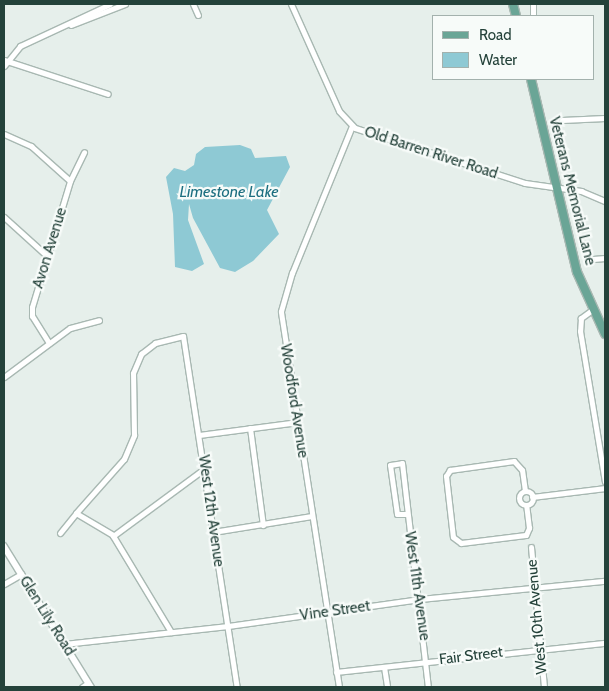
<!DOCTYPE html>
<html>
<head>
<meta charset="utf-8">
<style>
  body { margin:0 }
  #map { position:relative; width:609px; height:691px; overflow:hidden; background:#e6efeb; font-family:Cabin,sans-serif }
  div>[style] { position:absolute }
  .water>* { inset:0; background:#8ec9d4 }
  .roads { filter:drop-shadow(1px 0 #a8b8b2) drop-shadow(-1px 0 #a8b8b2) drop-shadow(0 1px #a8b8b2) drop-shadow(0 -1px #a8b8b2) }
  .minor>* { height:5px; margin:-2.5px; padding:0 2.5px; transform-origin:2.5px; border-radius:2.5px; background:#fff }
  .minor>.ring { margin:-2.5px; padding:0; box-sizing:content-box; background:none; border:5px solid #fff; border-radius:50% }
  .tertiary>* { height:5.5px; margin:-2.75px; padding:0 2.75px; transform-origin:2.75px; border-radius:2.75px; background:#fff }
  .primary>* { height:8px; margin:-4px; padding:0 4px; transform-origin:4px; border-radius:4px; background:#6aa596 }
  span { translate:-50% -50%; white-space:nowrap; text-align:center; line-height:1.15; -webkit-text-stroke:4.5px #f7fbf9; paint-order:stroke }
  .street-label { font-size:15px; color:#24423a }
  .water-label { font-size:16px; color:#1c6f80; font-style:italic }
  .frame { position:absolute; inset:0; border:5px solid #24423a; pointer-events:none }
  .legend { position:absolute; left:432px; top:15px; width:162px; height:65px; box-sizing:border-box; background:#f7fbf9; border:1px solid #a3b1ad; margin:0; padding:6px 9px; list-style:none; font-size:15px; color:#24423a }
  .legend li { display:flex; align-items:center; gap:10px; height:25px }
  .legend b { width:25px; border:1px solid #a3b1ad }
</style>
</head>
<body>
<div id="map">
  <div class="water">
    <div style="clip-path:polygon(240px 145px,251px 149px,255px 158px,286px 156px,290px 167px,267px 210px,279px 234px,253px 261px,235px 272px,220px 268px,193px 218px,189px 204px,188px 220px,204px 264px,192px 271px,175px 267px,173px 214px,166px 177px,174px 168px,185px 171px,194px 165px,196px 154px,205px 147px)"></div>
  </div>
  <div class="roads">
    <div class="minor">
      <div style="left:193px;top:4px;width:12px;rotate:66deg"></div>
      <div style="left:291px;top:4px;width:117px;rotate:65.8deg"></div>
      <div style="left:339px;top:111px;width:23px;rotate:47deg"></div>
      <div style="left:355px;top:128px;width:179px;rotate:17.9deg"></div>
      <div style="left:525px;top:183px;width:57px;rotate:8.1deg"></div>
      <div style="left:581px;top:191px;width:26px;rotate:23deg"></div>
      <div style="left:533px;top:4px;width:12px;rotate:90deg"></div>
      <div style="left:71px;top:25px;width:58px;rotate:-21.3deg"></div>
      <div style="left:4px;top:60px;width:109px;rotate:18.1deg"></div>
      <div style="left:4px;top:66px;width:26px;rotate:-51deg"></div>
      <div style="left:20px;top:46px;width:99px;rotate:-25deg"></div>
      <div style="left:562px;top:120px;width:43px;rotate:-2.7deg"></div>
      <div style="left:4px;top:134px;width:30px;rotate:24deg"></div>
      <div style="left:31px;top:146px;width:52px;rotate:41.9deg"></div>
      <div style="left:4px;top:217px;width:58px;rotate:42.2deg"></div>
      <div style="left:593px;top:259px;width:12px;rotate:-5deg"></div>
      <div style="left:592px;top:310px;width:14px;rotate:144deg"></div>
      <div style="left:581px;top:318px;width:13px;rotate:94deg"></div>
      <div style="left:580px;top:331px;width:153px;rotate:80.6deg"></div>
      <div style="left:49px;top:343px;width:32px;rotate:-122deg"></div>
      <div style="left:32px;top:316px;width:9px;rotate:-90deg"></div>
      <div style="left:32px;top:307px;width:132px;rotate:-73.2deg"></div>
      <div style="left:70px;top:181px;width:32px;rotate:-64deg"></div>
      <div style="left:4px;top:377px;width:82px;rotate:-36.6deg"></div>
      <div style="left:70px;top:328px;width:30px;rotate:-15deg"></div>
      <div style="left:250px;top:428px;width:98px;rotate:82.4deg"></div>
      <div style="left:199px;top:435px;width:100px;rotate:-7.5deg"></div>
      <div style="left:525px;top:491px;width:21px;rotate:-98deg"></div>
      <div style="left:522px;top:470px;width:12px;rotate:-132deg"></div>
      <div style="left:514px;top:461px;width:65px;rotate:172deg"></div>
      <div style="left:450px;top:470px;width:7px;rotate:124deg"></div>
      <div style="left:446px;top:476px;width:61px;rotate:83.5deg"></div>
      <div style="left:453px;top:537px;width:10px;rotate:37deg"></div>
      <div style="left:461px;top:543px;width:65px;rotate:-7deg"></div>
      <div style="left:526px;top:535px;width:8px;rotate:-67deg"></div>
      <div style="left:529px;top:528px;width:23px;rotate:-97deg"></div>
      <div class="ring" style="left:519px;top:491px;width:9px;height:9px"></div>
      <div style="left:532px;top:497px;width:74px;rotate:-7deg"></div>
      <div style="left:407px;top:514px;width:10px;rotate:180deg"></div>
      <div style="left:397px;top:514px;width:49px;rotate:-98.1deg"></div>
      <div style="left:390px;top:465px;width:12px;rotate:-9deg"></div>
      <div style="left:402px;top:463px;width:226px;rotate:83.4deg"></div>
      <div style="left:213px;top:532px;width:100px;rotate:-9.2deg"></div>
      <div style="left:60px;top:533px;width:26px;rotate:-51deg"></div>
      <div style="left:113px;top:535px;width:43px;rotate:-149.3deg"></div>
      <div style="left:76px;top:513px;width:72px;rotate:-48.4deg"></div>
      <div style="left:124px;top:459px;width:26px;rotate:-67deg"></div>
      <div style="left:134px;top:435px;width:62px;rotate:-90.9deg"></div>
      <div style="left:133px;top:373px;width:21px;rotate:-67deg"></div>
      <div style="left:141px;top:354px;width:18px;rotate:-38deg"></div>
      <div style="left:155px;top:343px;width:29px;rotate:-14deg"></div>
      <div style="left:183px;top:336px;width:355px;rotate:81.3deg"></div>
      <div style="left:531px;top:547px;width:141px;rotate:84.7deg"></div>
      <div style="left:4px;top:584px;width:20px;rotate:-30deg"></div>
      <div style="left:171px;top:632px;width:112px;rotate:-121.1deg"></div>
      <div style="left:113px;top:536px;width:113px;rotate:-36.4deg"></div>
      <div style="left:64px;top:644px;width:165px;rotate:-6.3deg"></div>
      <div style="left:228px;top:626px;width:194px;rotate:-8deg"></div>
      <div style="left:420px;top:599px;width:186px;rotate:-5.6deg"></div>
      <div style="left:384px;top:667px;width:20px;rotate:81deg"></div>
      <div style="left:336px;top:672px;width:271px;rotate:-6.2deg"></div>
      <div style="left:82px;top:687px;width:7px;rotate:-34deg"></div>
      <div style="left:339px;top:687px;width:380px;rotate:-98.8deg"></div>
      <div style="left:281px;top:311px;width:40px;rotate:-74deg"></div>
      <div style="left:292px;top:273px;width:159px;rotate:-67.8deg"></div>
    </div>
    <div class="tertiary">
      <div style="left:4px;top:546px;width:166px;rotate:58.3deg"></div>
    </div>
    <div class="primary">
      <div style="left:513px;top:4px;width:12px;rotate:76deg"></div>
      <div style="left:531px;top:79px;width:198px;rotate:76.6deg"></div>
      <div style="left:577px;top:272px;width:68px;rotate:65.7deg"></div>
    </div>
  </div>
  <div class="street-label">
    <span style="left:431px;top:153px;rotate:18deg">Old Barren River Road</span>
    <span style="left:572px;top:191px;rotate:76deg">Veterans Memorial Lane</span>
    <span style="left:50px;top:248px;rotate:-73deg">Avon Avenue</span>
    <span style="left:294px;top:401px;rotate:81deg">Woodford Avenue</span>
    <span style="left:211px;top:511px;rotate:82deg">West 12th Avenue</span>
    <span style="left:417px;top:586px;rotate:82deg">West 11th Avenue</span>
    <span style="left:335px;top:611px;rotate:-8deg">Vine Street</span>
    <span style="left:47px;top:616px;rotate:58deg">Glen Lily Road</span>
    <span style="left:537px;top:617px;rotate:-95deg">West 10th Avenue</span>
    <span style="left:471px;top:656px;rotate:-7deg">Fair Street</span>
  </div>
  <div class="water-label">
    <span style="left:229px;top:192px">Limestone Lake</span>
  </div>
  <div class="frame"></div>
  <ul class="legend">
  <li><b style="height:6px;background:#6aa596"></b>Road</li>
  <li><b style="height:14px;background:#8ec9d4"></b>Water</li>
  </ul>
</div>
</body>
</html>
